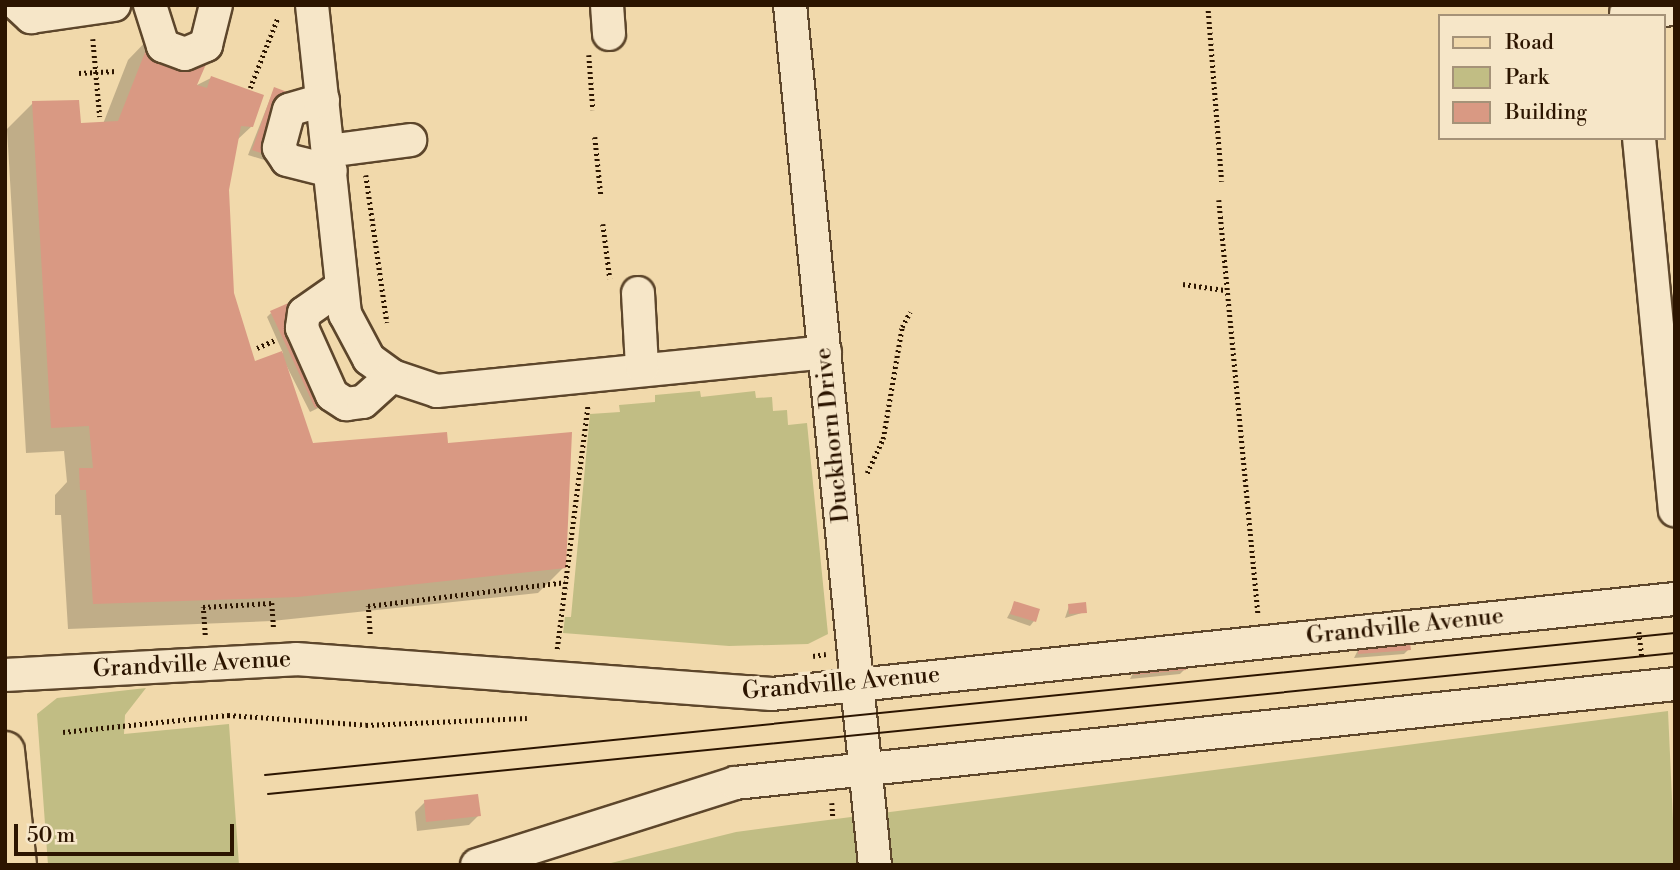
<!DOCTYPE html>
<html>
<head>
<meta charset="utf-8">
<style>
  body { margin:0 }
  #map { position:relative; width:1680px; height:870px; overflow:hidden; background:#f1d9ab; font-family:"Libre Bodoni",serif }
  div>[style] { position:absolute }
  .green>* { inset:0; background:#c1bd84 }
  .shadow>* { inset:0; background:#0003 }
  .building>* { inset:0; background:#d99983 }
  .path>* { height:4.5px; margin-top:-2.25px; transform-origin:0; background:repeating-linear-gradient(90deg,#2c1500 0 2px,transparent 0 5.5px) }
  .roads { filter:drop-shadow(2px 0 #5d462b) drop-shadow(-2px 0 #5d462b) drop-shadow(0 2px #5d462b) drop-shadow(0 -2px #5d462b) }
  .minor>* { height:32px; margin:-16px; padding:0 16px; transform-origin:16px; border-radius:16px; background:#f6e6c8 }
  .major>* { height:38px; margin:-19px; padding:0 19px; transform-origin:19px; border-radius:19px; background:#f1d9ab }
  .tram>* { height:2px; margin:-1px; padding:0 1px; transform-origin:1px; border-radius:1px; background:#2c1500 }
  span { translate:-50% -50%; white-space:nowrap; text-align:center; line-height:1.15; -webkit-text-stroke:7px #f6e6c8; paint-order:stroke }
  .street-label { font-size:24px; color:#2c1500 }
  .frame { position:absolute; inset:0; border:7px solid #2c1500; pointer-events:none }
  .legend { position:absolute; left:1438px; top:14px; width:228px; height:126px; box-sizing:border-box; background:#f6e6c8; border:2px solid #a59278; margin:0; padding:9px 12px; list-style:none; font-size:21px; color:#2c1500 }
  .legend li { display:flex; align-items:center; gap:14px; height:35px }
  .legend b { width:35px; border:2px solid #a59278 }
  .scale { position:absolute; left:14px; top:824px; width:220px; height:32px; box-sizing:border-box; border:4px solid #2c1500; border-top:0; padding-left:9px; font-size:21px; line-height:24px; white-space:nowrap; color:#2c1500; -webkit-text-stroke:5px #f6e6c8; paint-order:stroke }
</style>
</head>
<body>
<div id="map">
  <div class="green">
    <div style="clip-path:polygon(700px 391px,701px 397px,755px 391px,756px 398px,772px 397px,773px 411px,787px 410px,788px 425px,807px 423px,828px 634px,808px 644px,729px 646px,563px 633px,565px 617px,571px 617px,590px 414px,620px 412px,619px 405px,655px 402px,655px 395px)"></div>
    <div style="clip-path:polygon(146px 688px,125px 715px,124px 734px,229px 724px,239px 865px,48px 865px,37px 714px,57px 698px)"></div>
    <div style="clip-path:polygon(1668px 711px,1675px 865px,603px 865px,736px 832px)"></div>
  </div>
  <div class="shadow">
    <div style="clip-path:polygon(153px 34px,195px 86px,211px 78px,252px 126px,236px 141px,227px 190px,232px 294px,253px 364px,283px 353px,267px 317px,271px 313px,337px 399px,310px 412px,281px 355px,312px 445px,446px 445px,564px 567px,538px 593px,272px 621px,68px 629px,61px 515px,55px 515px,55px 495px,67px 482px,64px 451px,26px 453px,7px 129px,33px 103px,79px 125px,103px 124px,128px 60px)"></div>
    <div style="clip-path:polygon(274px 89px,277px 164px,248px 155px)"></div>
    <div style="clip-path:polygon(1015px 603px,1034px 621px,1030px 626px,1007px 618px)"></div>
    <div style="clip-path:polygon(1069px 606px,1085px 612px,1065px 618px)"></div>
    <div style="clip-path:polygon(1409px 649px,1404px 654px,1354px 658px,1358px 650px)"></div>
    <div style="clip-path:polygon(1185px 669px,1180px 674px,1130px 679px,1134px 671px)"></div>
    <div style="clip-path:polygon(425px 802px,479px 815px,469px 825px,417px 831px,415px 812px)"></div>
  </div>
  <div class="building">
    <div style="clip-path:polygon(153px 32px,210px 55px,197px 85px,207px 88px,211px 76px,264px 95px,253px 127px,241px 126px,229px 190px,234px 293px,255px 361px,282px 351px,313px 443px,447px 432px,448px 443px,572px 432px,566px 568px,298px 597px,93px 604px,86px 490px,80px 490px,79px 468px,93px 468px,89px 426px,51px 428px,32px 101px,79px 100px,81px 123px,118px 121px)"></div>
    <div style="clip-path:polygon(274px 87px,303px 98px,283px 160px,252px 150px)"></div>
    <div style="clip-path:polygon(300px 298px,344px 395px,315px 408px,270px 311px)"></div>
    <div style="clip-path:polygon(1014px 601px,1040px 609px,1036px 622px,1010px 614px)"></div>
    <div style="clip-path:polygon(1086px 602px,1087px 613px,1069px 614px,1068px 604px)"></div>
    <div style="clip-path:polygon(1410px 643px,1411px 650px,1358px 654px,1358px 648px)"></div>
    <div style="clip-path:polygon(1186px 664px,1186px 670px,1134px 675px,1133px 669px)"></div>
    <div style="clip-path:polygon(1192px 717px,1192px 723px,1140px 727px,1139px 722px)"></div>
    <div style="clip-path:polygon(478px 794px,481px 816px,426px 822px,424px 800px)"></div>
  </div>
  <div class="path">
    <div style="left:1208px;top:5px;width:177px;rotate:85.5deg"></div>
    <div style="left:93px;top:39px;width:78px;rotate:84.9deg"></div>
    <div style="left:589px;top:55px;width:55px;rotate:85.8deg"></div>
    <div style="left:79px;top:73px;width:38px;rotate:-3deg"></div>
    <div style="left:250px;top:88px;width:76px;rotate:-68.5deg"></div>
    <div style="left:595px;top:137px;width:58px;rotate:84.1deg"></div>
    <div style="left:366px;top:175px;width:149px;rotate:81.9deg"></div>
    <div style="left:1219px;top:200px;width:417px;rotate:84.6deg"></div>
    <div style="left:603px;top:224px;width:55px;rotate:82.7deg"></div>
    <div style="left:1183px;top:284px;width:42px;rotate:8.1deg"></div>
    <div style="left:257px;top:348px;width:20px;rotate:-24deg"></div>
    <div style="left:867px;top:473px;width:38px;rotate:-65deg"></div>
    <div style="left:883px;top:439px;width:114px;rotate:-80.4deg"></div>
    <div style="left:902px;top:327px;width:17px;rotate:-62deg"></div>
    <div style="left:1639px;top:632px;width:26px;rotate:83deg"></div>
    <div style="left:370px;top:634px;width:28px;rotate:-94deg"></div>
    <div style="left:368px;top:606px;width:198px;rotate:-6.9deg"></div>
    <div style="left:205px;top:635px;width:28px;rotate:-94deg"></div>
    <div style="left:203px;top:607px;width:69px;rotate:-3.3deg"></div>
    <div style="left:272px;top:603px;width:27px;rotate:86deg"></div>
    <div style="left:557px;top:649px;width:247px;rotate:-82.8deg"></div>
    <div style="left:813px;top:656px;width:13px;rotate:-9deg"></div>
    <div style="left:63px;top:732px;width:166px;rotate:-5.9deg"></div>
    <div style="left:228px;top:715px;width:138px;rotate:4.1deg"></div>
    <div style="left:366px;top:725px;width:161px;rotate:-2.5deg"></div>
    <div style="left:832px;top:803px;width:14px;rotate:86deg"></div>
  </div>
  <div class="roads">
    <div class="minor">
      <div style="left:18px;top:5px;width:18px;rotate:43deg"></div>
      <div style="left:31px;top:17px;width:84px;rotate:-8.2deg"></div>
      <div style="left:150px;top:5px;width:43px;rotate:72.4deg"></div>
      <div style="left:163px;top:46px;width:23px;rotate:20deg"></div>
      <div style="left:185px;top:54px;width:23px;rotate:-23deg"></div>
      <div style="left:206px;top:45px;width:41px;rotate:-76deg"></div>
      <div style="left:312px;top:5px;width:311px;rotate:83.9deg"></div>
      <div style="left:345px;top:314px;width:51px;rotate:61.9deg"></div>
      <div style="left:369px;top:359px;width:29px;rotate:36deg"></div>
      <div style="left:392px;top:376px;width:47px;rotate:18.4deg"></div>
      <div style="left:437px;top:391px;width:390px;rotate:-5.7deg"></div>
      <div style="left:607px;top:5px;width:29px;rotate:86deg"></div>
      <div style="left:790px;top:5px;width:864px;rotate:84.36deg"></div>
      <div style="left:1626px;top:13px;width:49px;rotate:-4.7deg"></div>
      <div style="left:323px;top:100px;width:35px;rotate:164deg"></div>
      <div style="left:289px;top:110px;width:39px;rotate:105deg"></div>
      <div style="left:279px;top:148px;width:14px;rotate:56deg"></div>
      <div style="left:287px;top:160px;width:45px;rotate:14deg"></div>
      <div style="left:1639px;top:138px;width:374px;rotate:84.5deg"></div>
      <div style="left:328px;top:151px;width:83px;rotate:-7.6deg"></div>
      <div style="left:341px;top:287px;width:45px;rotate:144.9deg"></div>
      <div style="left:304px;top:313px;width:15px;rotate:98deg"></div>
      <div style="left:302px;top:328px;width:73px;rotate:65.9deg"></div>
      <div style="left:332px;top:395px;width:17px;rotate:33deg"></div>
      <div style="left:346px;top:404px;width:17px;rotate:-7deg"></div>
      <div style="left:363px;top:402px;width:39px;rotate:-42deg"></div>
      <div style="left:638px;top:293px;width:75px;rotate:86.9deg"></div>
      <div style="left:5px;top:675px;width:291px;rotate:-3.1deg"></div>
      <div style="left:296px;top:659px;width:477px;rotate:4.2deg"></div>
      <div style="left:772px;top:694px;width:908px;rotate:-6.01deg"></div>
      <div style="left:477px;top:865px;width:271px;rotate:-17.6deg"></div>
      <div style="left:735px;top:783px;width:945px;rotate:-6.01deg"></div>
    </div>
    <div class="major">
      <div style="left:5px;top:751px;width:115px;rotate:84deg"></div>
    </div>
  </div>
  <div class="tram">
    <div style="left:265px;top:775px;width:1417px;rotate:-5.75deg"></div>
    <div style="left:268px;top:794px;width:1414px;rotate:-5.72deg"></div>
  </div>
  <div class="street-label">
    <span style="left:833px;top:435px;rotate:-96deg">Duckhorn Drive</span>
    <span style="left:1405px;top:627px;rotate:-6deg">Grandville Avenue</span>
    <span style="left:192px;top:665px;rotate:-3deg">Grandville Avenue</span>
    <span style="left:841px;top:684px;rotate:-5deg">Grandville Avenue</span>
  </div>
  <div class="frame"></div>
  <ul class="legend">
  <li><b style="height:9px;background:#f1d9ab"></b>Road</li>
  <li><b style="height:19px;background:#c1bd84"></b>Park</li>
  <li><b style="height:19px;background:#d99983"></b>Building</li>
  </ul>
  <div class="scale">50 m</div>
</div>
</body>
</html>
